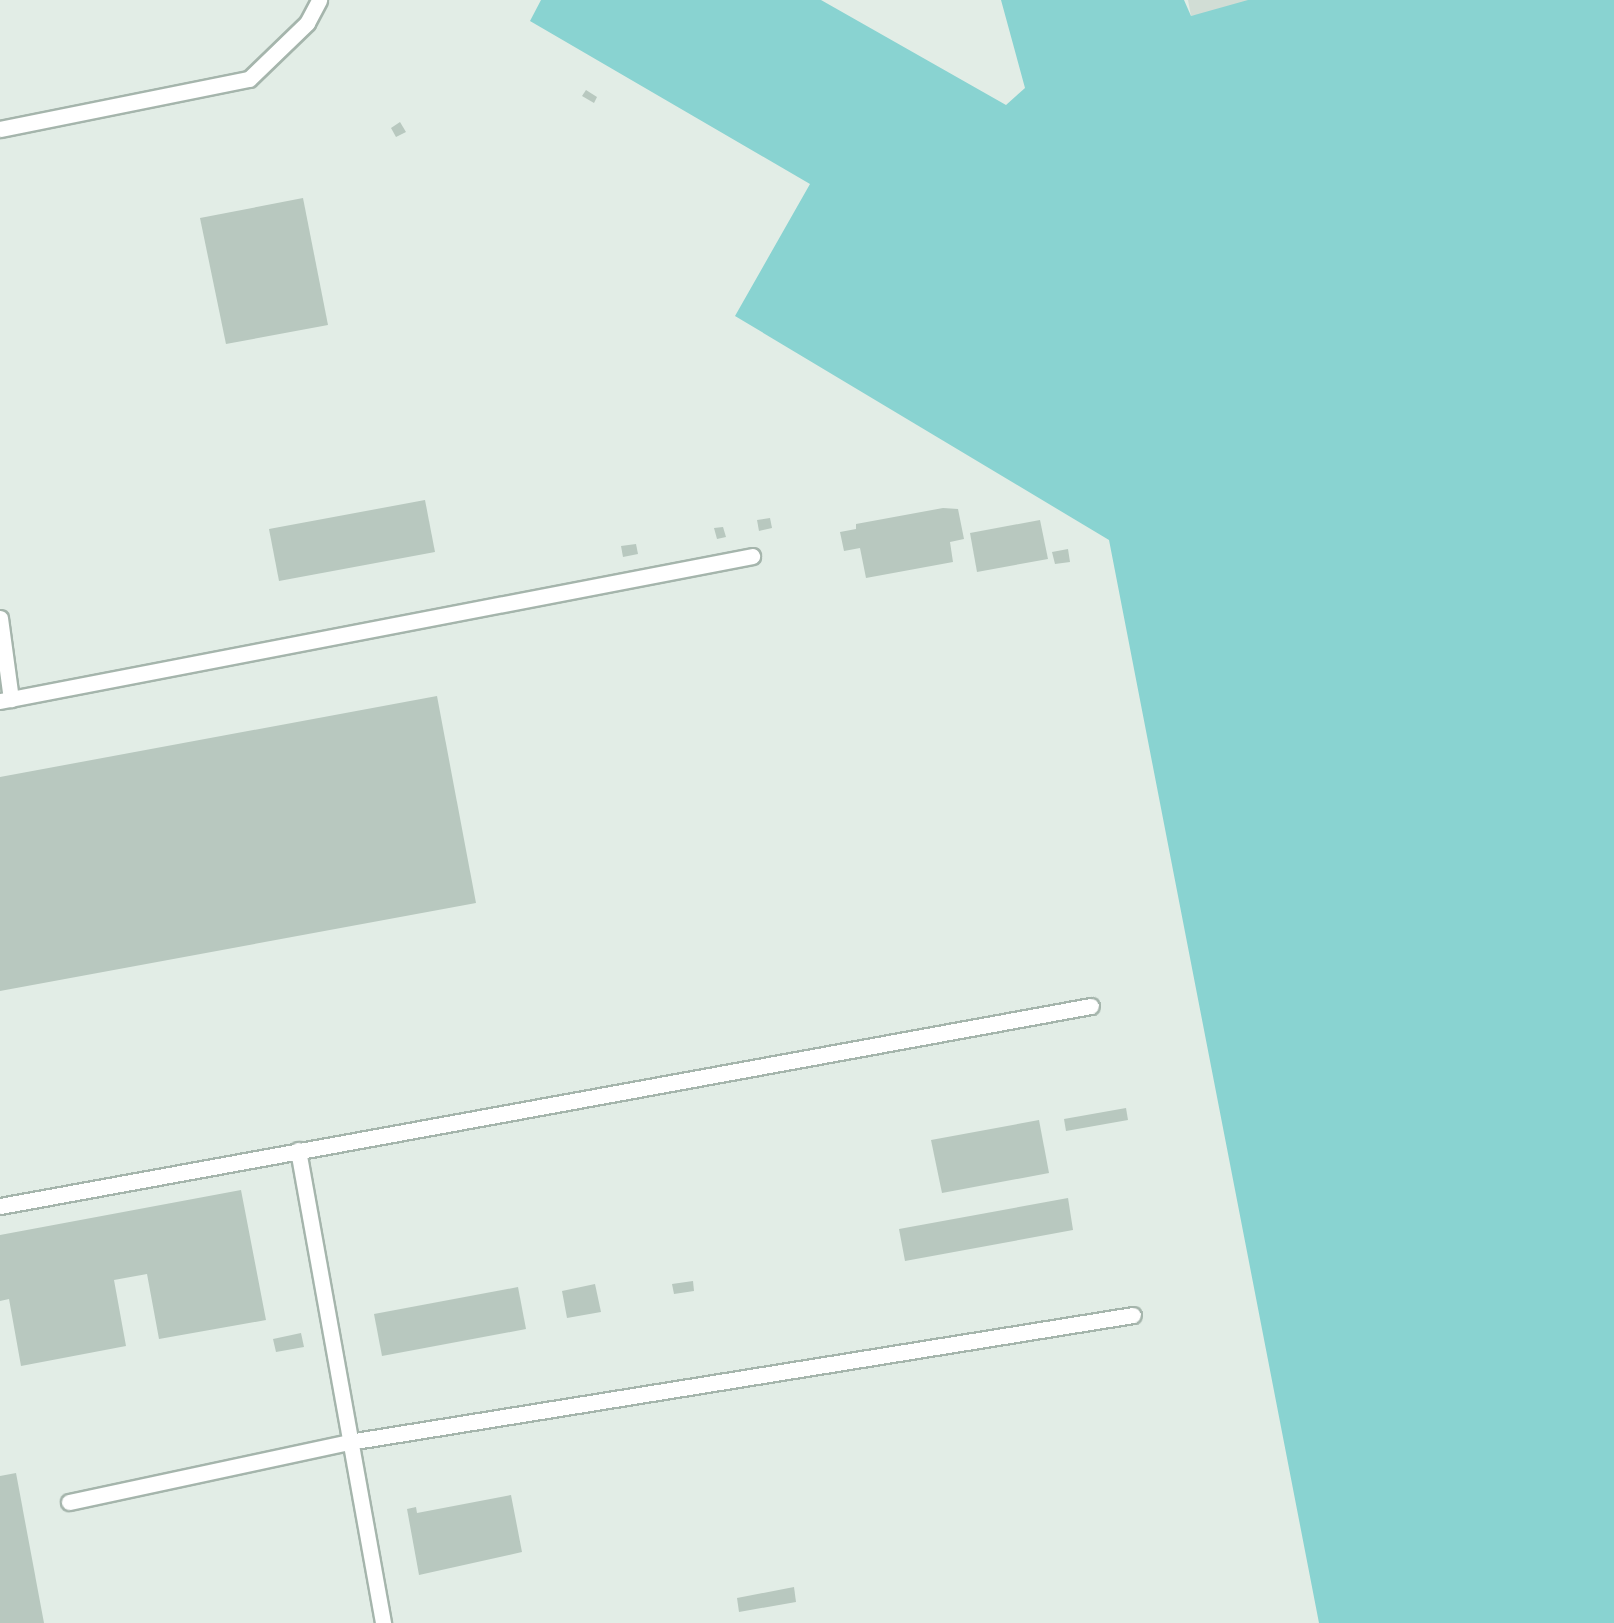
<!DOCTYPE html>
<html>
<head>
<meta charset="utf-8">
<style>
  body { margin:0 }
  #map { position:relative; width:1614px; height:1623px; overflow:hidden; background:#e2ede6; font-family:Manrope,sans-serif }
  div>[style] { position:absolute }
  .built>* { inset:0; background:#d1ddd5 }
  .water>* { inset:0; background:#89d3d1 }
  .building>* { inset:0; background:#b8c8bf }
  .roads { filter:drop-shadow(2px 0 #a5b5ac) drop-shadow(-2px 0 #a5b5ac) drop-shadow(0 2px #a5b5ac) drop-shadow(0 -2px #a5b5ac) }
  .service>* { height:15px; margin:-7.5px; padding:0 7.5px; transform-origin:7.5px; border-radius:7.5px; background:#fff }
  span { translate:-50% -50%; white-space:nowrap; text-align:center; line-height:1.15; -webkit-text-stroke:5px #f3f9f5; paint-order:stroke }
</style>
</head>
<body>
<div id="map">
  <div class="built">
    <div style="clip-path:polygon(1188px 0,1274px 0,1191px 16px)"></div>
  </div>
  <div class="water">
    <div style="clip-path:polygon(541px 0,821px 0,1006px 105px,1025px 88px,1001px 0,1184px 0,1191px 16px,1248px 0,1614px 0,1614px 1623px,1319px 1623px,1109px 540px,735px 316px,810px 184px,530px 21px)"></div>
  </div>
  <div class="building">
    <div style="clip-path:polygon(586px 90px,597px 97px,594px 103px,582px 96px)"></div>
    <div style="clip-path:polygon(400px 122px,406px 132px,396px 137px,391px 128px)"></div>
    <div style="clip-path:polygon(303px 198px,328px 325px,226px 344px,200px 218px)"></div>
    <div style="clip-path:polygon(425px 500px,435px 552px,279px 581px,269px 529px)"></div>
    <div style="clip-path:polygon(943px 508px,958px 509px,964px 539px,950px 542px,953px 562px,866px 578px,860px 548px,844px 551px,840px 532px,856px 529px,856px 524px)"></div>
    <div style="clip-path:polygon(770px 518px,772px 528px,759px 531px,757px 520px)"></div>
    <div style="clip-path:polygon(1040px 520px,1048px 559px,977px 572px,970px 533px)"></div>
    <div style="clip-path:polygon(723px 527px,726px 537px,717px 539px,714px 528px)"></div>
    <div style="clip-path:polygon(636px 544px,638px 554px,623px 557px,621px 546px)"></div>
    <div style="clip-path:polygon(1068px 549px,1070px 562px,1055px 564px,1052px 552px)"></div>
    <div style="clip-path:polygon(437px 696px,476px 903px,0 991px,0 777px)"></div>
    <div style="clip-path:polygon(1126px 1108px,1128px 1120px,1066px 1131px,1064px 1119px)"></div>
    <div style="clip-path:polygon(1039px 1120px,1049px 1173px,942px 1193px,931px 1140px)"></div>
    <div style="clip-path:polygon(241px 1190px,266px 1320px,159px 1339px,147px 1274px,114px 1280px,126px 1346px,21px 1366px,9px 1299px,0 1301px,0 1235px)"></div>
    <div style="clip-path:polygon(1068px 1198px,1073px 1230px,905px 1261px,899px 1229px)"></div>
    <div style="clip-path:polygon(693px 1281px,694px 1291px,674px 1294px,672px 1284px)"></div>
    <div style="clip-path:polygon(595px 1284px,601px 1312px,567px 1318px,562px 1291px)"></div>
    <div style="clip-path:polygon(518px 1287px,526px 1329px,382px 1356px,374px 1314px)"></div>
    <div style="clip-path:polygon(301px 1333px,304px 1347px,276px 1352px,273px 1339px)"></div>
    <div style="clip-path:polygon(16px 1473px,44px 1623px,0 1623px,0 1476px)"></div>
    <div style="clip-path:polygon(511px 1495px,522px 1552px,419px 1575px,407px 1509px,416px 1507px,417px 1513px)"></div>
    <div style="clip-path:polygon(794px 1587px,796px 1602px,739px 1612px,737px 1598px)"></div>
  </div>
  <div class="roads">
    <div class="service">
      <div style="left:0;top:129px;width:254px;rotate:-11.4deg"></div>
      <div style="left:249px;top:79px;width:81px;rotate:-44deg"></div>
      <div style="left:307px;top:23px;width:26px;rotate:-62deg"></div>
      <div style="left:0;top:618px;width:82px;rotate:82.3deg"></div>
      <div style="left:0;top:701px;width:766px;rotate:-10.91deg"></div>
      <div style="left:298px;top:1150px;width:481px;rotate:79.8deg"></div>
      <div style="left:0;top:1206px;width:1109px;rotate:-10.39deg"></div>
      <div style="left:69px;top:1502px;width:286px;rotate:-12.1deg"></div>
      <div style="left:349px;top:1442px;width:794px;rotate:-9.2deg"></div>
    </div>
  </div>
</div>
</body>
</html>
